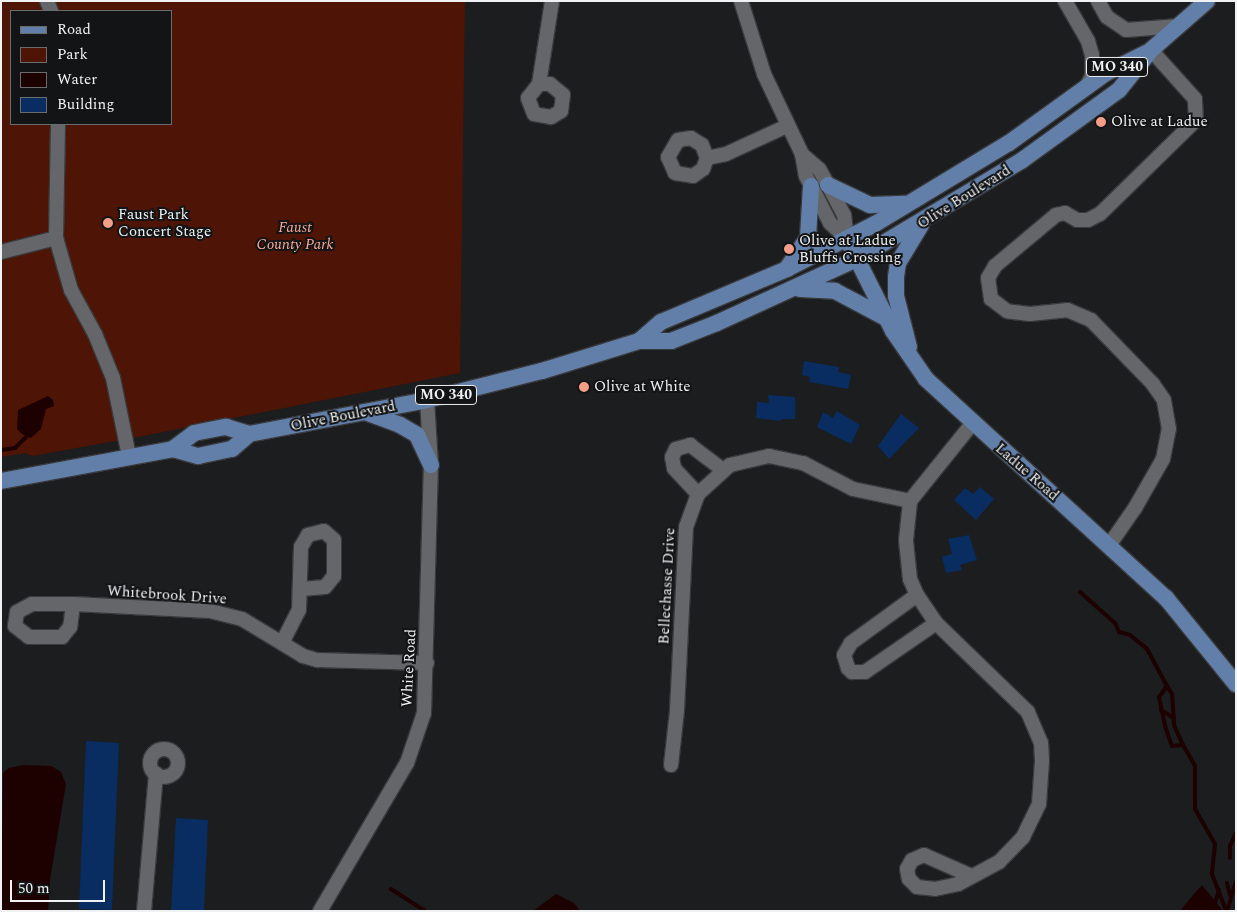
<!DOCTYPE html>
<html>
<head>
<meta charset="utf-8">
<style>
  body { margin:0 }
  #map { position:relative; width:1237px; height:912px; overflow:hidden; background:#1b1d1f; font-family:Spectral,serif }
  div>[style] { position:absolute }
  .green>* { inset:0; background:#4e1405 }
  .water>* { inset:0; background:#1d0000 }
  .stream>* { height:4px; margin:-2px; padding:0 2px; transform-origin:2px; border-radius:2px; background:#1d0000 }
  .building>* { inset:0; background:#092d60 }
  .roads { filter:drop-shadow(1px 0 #393a3c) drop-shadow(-1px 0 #393a3c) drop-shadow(0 1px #393a3c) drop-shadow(0 -1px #393a3c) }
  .minor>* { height:14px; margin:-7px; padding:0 7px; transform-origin:7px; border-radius:7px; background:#646669 }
  .minor>.ring { margin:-7px; padding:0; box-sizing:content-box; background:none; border:14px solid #646669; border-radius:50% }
  .major>* { height:16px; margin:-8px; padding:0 8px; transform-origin:8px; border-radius:8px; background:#627faa }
  .dots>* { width:14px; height:14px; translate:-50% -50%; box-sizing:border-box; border:2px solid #121416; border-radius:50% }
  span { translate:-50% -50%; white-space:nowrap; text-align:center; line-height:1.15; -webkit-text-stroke:4px #121416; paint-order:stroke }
  .shield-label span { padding:1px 4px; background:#121416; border:1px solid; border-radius:4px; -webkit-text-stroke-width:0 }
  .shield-label { font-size:14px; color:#eff1f2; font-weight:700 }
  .poi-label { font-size:15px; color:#eff1f2 }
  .left { translate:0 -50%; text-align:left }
  .street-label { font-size:15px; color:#eff1f2 }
  .park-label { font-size:15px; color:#fdaa95; font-style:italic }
  .frame { position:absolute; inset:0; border:2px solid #eff1f2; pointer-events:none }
  .legend { position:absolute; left:10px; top:10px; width:162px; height:115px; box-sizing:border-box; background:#121416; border:1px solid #6a6c6e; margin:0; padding:6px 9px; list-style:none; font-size:15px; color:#eff1f2 }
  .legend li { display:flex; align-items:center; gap:10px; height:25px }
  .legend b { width:25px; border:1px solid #6a6c6e }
  .scale { position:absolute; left:10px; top:880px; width:95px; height:22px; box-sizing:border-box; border:2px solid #eff1f2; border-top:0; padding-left:6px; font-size:15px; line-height:18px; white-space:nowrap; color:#eff1f2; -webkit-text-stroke:4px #121416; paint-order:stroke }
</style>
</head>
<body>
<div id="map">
  <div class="green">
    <div style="clip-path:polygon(evenodd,1px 1px,465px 1px,460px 373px,143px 436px,32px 456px,26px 453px,1px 457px,1px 1px,11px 11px,171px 11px,171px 124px,11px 124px,11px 11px)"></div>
  </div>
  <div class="water">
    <div style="clip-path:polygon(48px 396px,53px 400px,54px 406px,46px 409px,41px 429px,31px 438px,22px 434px,17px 429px,18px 410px)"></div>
    <div style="clip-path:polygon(23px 765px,51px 766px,61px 772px,66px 784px,50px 880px,48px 911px,1px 911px,3px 773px,9px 768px)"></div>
    <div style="clip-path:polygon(1202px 885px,1223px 911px,1180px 911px,1193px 895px)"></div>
    <div style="clip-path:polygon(556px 894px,574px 903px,580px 911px,533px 911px)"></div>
  </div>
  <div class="stream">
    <div style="left:1px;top:450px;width:14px;rotate:-8deg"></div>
    <div style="left:15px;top:448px;width:17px;rotate:-45deg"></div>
    <div style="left:1080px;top:592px;width:47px;rotate:41.5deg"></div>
    <div style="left:1115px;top:623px;width:10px;rotate:66deg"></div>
    <div style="left:1119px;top:632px;width:11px;rotate:15deg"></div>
    <div style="left:1130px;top:635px;width:22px;rotate:39deg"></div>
    <div style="left:1147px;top:649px;width:42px;rotate:61.6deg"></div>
    <div style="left:1167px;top:686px;width:14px;rotate:126deg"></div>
    <div style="left:1159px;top:697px;width:30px;rotate:78deg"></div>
    <div style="left:1165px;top:726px;width:21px;rotate:71deg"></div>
    <div style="left:1172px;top:746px;width:11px;rotate:-5deg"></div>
    <div style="left:1183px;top:745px;width:24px;rotate:60deg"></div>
    <div style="left:1195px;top:766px;width:43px;rotate:90deg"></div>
    <div style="left:1195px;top:809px;width:40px;rotate:60.3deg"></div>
    <div style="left:1215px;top:844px;width:30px;rotate:96deg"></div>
    <div style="left:1212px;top:874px;width:40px;rotate:69deg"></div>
    <div style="left:1167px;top:686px;width:9px;rotate:58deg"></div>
    <div style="left:1172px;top:694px;width:31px;rotate:86deg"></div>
    <div style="left:1174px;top:725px;width:22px;rotate:66deg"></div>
    <div style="left:1161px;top:710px;width:15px;rotate:32deg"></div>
    <div style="left:1230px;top:858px;width:12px;rotate:-90deg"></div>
    <div style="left:1230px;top:846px;width:14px;rotate:-65deg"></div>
    <div style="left:1227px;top:883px;width:12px;rotate:76deg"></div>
    <div style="left:391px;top:889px;width:40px;rotate:32.9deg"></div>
    <div style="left:1215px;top:903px;width:14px;rotate:-73deg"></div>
    <div style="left:1227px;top:911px;width:30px;rotate:-73deg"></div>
  </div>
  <div class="building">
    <div style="clip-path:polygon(804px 361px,839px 367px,838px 372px,851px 375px,848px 389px,809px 382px,810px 377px,802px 375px)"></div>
    <div style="clip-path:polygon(768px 395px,795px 397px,795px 419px,781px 419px,782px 421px,756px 418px,757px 402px,769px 403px)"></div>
    <div style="clip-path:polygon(837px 411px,860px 425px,851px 444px,817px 427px,823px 412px,833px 418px)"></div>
    <div style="clip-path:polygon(901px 414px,919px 428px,889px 459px,878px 446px)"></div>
    <div style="clip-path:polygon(980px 487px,994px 499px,976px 520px,954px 500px,965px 488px,973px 494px)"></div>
    <div style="clip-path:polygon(969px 535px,977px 560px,960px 565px,962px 570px,946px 573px,942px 557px,952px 554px,948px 539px)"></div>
    <div style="clip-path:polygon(86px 741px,119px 743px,112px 910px,79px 909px)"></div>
    <div style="clip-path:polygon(176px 818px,208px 820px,204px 911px,171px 911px)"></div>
  </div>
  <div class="roads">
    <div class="minor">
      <div style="left:47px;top:1px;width:11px;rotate:68deg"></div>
      <div style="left:741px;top:1px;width:77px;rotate:72.5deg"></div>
      <div style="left:764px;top:74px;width:89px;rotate:64.6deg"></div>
      <div style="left:802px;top:154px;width:22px;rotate:80deg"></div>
      <div style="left:806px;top:176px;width:53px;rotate:62.9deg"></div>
      <div style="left:830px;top:223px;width:23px;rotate:43deg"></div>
      <div style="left:847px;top:239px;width:24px;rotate:-97deg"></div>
      <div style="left:844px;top:215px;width:34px;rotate:-118deg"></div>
      <div style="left:828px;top:185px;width:18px;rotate:-119deg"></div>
      <div style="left:819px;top:169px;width:23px;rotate:-139deg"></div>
      <div style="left:1065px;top:1px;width:46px;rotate:60.1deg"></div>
      <div style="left:1088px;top:41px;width:15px;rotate:74deg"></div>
      <div style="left:1092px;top:55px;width:21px;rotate:90deg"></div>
      <div style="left:1092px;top:76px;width:13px;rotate:117deg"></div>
      <div style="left:1098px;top:1px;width:18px;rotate:61deg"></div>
      <div style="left:1107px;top:17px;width:23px;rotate:34deg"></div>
      <div style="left:1126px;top:30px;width:53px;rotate:-4.3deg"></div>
      <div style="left:539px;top:84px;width:11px"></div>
      <div style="left:550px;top:84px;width:17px;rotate:40deg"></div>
      <div style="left:563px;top:95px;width:16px;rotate:97deg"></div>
      <div style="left:561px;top:111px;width:12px;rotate:149deg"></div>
      <div style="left:551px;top:117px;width:17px;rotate:-170deg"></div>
      <div style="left:534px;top:114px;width:17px;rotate:-111deg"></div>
      <div style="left:528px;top:98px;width:18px;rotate:-52deg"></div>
      <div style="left:539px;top:84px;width:84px;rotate:-81.1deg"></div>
      <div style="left:58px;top:124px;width:114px;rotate:91deg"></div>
      <div style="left:56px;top:238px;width:54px;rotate:73.9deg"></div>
      <div style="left:71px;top:290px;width:50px;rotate:61.4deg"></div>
      <div style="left:95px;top:334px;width:48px;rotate:67.8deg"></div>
      <div style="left:113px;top:378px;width:80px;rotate:78.4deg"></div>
      <div style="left:707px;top:158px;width:14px;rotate:-111deg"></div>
      <div style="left:702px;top:145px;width:13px;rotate:-148deg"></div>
      <div style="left:691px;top:138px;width:13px;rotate:171deg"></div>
      <div style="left:678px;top:140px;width:20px;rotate:120deg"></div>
      <div style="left:668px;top:157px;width:17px;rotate:66deg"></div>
      <div style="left:675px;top:173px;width:18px;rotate:9deg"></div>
      <div style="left:693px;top:176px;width:12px;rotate:-35deg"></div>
      <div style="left:703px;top:169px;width:12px;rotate:-70deg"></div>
      <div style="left:707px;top:158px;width:19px;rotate:-12deg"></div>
      <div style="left:726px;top:154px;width:67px;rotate:-24.7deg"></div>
      <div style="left:1px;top:252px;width:57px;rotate:-14.3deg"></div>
      <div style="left:698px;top:494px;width:35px;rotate:-133deg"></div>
      <div style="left:674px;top:468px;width:11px;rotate:-100deg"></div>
      <div style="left:672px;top:457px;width:9px;rotate:-63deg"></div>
      <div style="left:676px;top:449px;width:15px;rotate:-16deg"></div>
      <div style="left:690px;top:445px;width:41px;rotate:37.1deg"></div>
      <div style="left:1110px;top:544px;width:44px;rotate:-55.2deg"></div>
      <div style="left:1135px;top:508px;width:56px;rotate:-60.3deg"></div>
      <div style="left:1163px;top:459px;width:31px;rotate:-79deg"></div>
      <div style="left:1169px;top:429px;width:29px;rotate:-100deg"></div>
      <div style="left:1164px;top:400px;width:19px;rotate:-125deg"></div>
      <div style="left:1153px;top:384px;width:89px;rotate:-134.1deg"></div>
      <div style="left:1091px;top:320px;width:25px;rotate:-157deg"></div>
      <div style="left:1068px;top:310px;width:38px;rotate:174deg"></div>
      <div style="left:1030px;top:314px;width:23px;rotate:-173deg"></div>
      <div style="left:1007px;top:311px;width:20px;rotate:-143deg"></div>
      <div style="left:991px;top:299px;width:21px;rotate:-98deg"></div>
      <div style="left:988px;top:278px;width:14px;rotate:-60deg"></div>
      <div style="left:995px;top:266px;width:80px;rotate:-39.9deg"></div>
      <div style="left:1056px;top:215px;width:9px;rotate:-13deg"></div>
      <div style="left:1065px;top:213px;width:14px;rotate:30deg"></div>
      <div style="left:1077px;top:220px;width:11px"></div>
      <div style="left:1088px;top:220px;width:13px;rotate:-27deg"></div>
      <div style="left:1100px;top:214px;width:134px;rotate:-44.4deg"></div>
      <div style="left:1196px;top:120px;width:21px;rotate:-93deg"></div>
      <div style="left:1195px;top:99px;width:66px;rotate:-131.9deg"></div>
      <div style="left:917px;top:595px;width:82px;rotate:144deg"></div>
      <div style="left:851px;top:643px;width:14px;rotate:120deg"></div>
      <div style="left:844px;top:655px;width:14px;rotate:73deg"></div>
      <div style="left:848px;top:668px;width:6px;rotate:45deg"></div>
      <div style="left:852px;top:672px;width:13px"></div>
      <div style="left:865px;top:672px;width:86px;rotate:-34.6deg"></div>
      <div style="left:73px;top:604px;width:23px;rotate:97deg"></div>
      <div style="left:70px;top:627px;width:13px;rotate:129deg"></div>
      <div style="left:62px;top:637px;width:33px;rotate:180deg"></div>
      <div style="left:29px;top:637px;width:18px;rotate:-142deg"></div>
      <div style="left:15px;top:626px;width:14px;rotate:-82deg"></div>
      <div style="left:17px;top:612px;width:17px;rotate:-28deg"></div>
      <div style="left:32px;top:604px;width:41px"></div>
      <div style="left:73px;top:604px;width:137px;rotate:2.9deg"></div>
      <div style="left:210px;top:611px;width:33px;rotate:14deg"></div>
      <div style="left:242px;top:619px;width:71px;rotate:31.2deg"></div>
      <div style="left:303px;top:656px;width:15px;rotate:16deg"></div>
      <div style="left:317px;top:660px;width:110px;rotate:1.6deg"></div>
      <div style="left:282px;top:643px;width:37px;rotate:-63deg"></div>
      <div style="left:299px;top:610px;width:63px;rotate:-88.2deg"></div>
      <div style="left:301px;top:547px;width:14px;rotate:-60deg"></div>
      <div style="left:308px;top:535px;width:16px;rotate:-14deg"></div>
      <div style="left:324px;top:531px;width:13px;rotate:42deg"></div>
      <div style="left:334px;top:540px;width:36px;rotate:90deg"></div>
      <div style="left:334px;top:576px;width:14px;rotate:129deg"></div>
      <div style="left:325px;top:587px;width:24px;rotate:175deg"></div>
      <div class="ring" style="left:150px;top:749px;width:14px;height:14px"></div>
      <div style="left:671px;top:765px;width:54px;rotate:-83.7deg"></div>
      <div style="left:677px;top:711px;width:184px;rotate:-87.2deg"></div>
      <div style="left:686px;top:527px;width:35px;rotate:-70deg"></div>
      <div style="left:698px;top:494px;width:43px;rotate:-42.2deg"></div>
      <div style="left:730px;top:465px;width:40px;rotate:-13deg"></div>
      <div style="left:769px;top:456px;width:35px;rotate:12deg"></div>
      <div style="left:803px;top:463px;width:56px;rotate:27.5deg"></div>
      <div style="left:853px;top:489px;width:58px;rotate:11.9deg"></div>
      <div style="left:969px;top:875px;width:49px;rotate:-156deg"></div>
      <div style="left:924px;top:855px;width:13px;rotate:157deg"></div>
      <div style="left:912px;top:860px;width:10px;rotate:119deg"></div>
      <div style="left:907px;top:869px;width:10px;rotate:79deg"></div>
      <div style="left:909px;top:879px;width:11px;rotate:45deg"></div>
      <div style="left:917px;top:887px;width:18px;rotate:6deg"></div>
      <div style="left:935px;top:889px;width:24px;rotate:-12deg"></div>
      <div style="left:958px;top:884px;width:47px;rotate:-28.2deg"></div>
      <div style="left:999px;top:862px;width:35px;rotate:-46deg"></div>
      <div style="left:1023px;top:837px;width:37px;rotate:-64deg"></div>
      <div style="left:1039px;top:804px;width:43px;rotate:-86deg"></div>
      <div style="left:1042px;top:761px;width:18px;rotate:-93deg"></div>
      <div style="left:1041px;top:743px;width:34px;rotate:-113deg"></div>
      <div style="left:1028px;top:712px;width:128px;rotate:-135.9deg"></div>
      <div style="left:936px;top:623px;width:34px;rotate:-124deg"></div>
      <div style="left:917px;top:595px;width:17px;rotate:-114deg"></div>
      <div style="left:910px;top:579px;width:39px;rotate:-96deg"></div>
      <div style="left:906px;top:540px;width:39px;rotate:-84deg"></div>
      <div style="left:910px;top:501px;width:99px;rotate:-51.2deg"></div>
      <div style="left:144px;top:911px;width:138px;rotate:-85deg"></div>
      <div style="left:320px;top:911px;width:172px;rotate:-59.6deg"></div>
      <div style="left:407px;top:763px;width:53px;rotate:-71.2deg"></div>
      <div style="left:424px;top:713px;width:248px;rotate:-88.4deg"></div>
      <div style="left:431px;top:465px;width:65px;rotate:-93.5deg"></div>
    </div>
    <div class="major">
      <div style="left:828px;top:185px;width:47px;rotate:25.5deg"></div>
      <div style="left:870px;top:205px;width:35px;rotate:-2deg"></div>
      <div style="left:847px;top:239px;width:103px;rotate:63.4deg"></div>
      <div style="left:893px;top:331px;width:58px;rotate:55.5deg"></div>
      <div style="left:926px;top:379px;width:325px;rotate:42.4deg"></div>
      <div style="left:1166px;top:598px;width:111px;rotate:50.9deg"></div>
      <div style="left:788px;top:267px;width:36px;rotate:-56deg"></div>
      <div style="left:808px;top:237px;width:51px;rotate:-86.6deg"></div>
      <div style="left:800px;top:289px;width:35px;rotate:3deg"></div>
      <div style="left:835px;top:291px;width:58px;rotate:27.9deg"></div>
      <div style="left:639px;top:341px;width:29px;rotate:-41deg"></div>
      <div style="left:661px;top:322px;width:137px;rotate:-22.8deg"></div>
      <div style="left:787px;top:269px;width:99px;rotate:-27.1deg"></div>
      <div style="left:875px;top:224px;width:157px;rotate:-31.2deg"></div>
      <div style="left:1009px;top:143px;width:120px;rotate:-35.8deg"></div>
      <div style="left:1106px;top:73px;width:45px;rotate:-26.6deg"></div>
      <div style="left:909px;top:347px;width:53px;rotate:-104.3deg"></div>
      <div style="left:896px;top:296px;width:19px;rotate:-90deg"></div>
      <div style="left:896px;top:277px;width:14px;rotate:-82deg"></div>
      <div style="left:898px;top:263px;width:44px;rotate:-58.8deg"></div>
      <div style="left:365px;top:412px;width:37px;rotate:20deg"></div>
      <div style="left:400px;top:425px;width:20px;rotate:30deg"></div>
      <div style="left:417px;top:435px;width:33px;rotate:65deg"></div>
      <div style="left:173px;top:449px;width:26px;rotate:16deg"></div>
      <div style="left:198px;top:456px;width:35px;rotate:-12deg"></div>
      <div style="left:232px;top:449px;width:23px;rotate:-41deg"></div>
      <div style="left:1px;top:481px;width:175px;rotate:-10.5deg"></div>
      <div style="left:173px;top:449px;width:26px;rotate:-37deg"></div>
      <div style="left:194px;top:433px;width:33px;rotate:-11deg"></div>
      <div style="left:226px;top:427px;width:24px;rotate:17deg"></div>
      <div style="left:249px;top:434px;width:181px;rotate:-10.8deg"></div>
      <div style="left:427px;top:400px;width:119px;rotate:-14.2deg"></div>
      <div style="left:542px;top:371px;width:102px;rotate:-17.2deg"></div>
      <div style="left:639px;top:341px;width:32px"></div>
      <div style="left:671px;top:341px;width:49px;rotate:-21.4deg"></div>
      <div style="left:717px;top:323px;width:154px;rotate:-24.6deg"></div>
      <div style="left:857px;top:259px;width:191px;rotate:-30.9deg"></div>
      <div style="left:1021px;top:161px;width:121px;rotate:-35.9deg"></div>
      <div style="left:1119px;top:90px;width:51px;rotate:-51.3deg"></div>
      <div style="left:1151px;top:50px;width:74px;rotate:-41.2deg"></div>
    </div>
  </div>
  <div class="dots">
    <div style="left:1101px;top:122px;background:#f49e88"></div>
    <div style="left:108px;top:223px;background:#f49e88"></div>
    <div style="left:789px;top:249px;background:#f49e88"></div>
    <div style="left:584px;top:387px;background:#f49e88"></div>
  </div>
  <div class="shield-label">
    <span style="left:1117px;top:67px">MO 340</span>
    <span style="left:446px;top:395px">MO 340</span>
  </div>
  <div class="poi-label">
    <span class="left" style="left:1111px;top:122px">Olive at Ladue</span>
    <span class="left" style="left:118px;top:223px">Faust Park<br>Concert Stage</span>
    <span class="left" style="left:799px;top:249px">Olive at Ladue<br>Bluffs Crossing</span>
    <span class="left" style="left:594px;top:387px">Olive at White</span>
  </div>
  <div class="street-label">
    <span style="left:964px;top:197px;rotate:-32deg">Olive Boulevard</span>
    <span style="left:343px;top:416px;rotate:-11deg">Olive Boulevard</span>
    <span style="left:1027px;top:472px;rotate:41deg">Ladue Road</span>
    <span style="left:667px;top:586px;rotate:-87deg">Bellechasse Drive</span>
    <span style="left:167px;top:595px;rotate:4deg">Whitebrook Drive</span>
    <span style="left:409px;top:668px;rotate:-87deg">White Road</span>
  </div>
  <div class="park-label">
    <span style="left:295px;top:236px">Faust<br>County Park</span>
  </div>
  <div class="frame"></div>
  <ul class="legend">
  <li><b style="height:6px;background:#627faa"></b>Road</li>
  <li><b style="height:14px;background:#4e1405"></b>Park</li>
  <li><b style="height:14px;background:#1d0000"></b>Water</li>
  <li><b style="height:14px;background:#092d60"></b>Building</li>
  </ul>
  <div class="scale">50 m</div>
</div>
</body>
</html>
